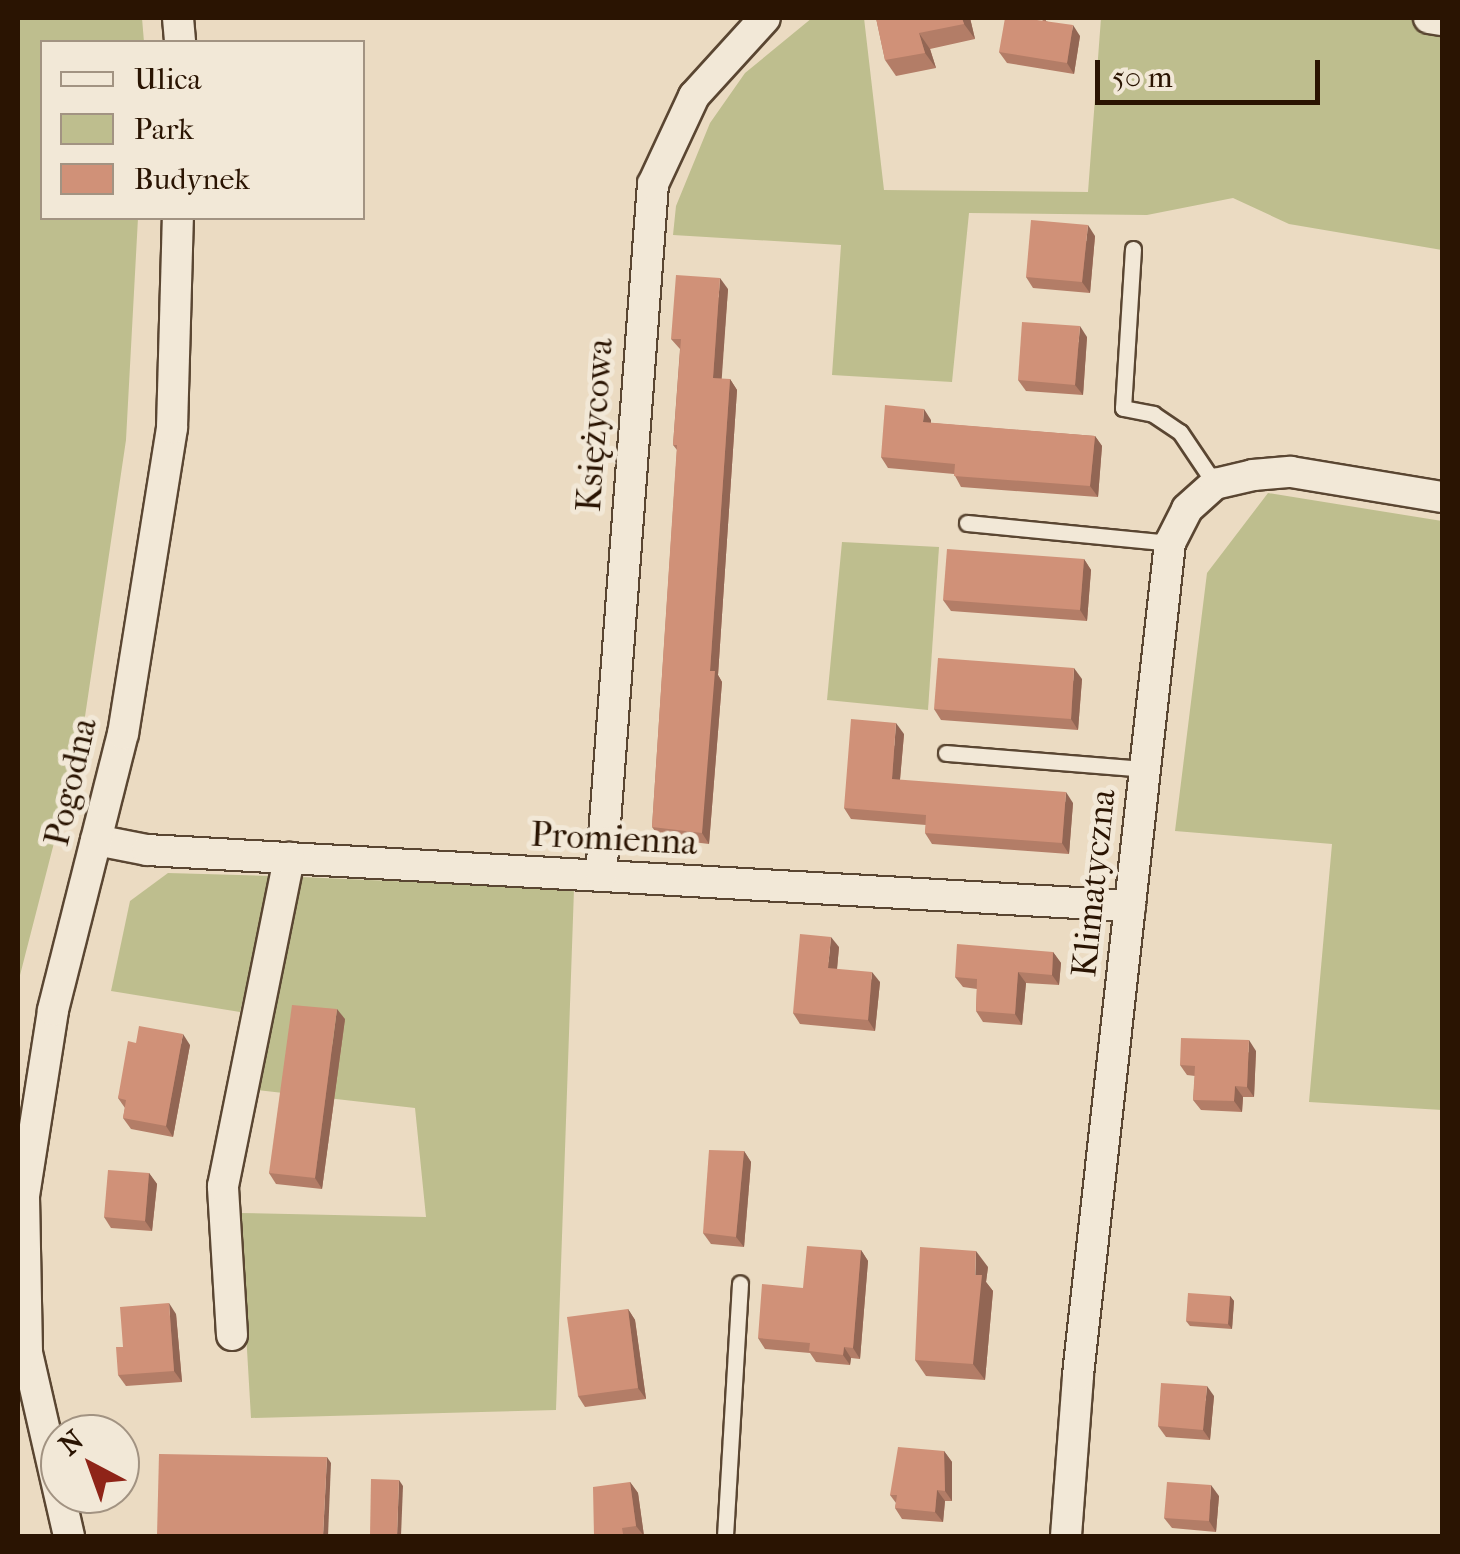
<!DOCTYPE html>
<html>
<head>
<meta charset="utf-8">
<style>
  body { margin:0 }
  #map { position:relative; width:1460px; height:1554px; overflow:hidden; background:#ebdbc2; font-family:"IM FELL French Canon",serif }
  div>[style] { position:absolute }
  .green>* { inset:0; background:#bebe8e }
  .roads { filter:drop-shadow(2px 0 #5a4632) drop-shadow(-2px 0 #5a4632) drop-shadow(0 2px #5a4632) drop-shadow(0 -2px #5a4632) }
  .lane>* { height:15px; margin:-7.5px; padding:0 7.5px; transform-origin:7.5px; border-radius:7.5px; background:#f2e8d7 }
  .street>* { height:30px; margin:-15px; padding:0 15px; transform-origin:15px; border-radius:15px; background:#f2e8d7 }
  .wall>* { inset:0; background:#b37d67 }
  .shaded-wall>* { inset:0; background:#926654 }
  .building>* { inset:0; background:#d09178 }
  span { translate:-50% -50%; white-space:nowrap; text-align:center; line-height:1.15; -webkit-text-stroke:10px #f2e8d7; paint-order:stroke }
  .street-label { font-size:35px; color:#2a1402 }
  .frame { position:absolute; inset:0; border:20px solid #2a1402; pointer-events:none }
  .legend { position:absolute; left:40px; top:40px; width:325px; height:180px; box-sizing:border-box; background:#f2e8d7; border:2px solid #a29382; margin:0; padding:12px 18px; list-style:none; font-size:30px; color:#2a1402 }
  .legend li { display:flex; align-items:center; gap:20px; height:50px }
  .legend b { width:50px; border:2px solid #a29382 }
  .north { position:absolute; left:40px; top:1414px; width:100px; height:100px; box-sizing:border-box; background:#f2e8d7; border:2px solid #a29382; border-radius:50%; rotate:319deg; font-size:28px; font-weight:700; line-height:40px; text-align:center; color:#2a1402 }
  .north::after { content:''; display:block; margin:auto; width:35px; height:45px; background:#8f2418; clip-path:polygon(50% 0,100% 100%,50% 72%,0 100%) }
  .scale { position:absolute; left:1095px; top:60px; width:225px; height:45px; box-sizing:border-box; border:5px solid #2a1402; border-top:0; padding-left:12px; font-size:30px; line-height:35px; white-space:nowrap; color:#2a1402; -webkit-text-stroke:8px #f2e8d7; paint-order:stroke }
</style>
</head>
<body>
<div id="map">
  <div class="green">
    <div style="clip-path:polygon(18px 18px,142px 18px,144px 42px,42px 42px,42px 218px,138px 218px,126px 440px,83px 730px,18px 983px)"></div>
    <div style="clip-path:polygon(812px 18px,864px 18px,884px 190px,1088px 192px,1101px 18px,1442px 18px,1442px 250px,1289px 224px,1233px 198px,1147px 215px,969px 213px,952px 382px,832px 375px,841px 245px,673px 235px,676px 206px,710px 123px,745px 73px)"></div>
    <div style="clip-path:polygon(1268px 493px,1442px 521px,1442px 1110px,1309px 1102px,1332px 844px,1175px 831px,1207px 573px)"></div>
    <div style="clip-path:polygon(842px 542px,939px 547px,928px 710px,827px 700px)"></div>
    <div style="clip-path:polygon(168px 873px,272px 876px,240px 1012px,111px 991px,130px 901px)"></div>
    <div style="clip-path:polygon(301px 877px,574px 889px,556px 1410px,251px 1418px,239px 1213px,426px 1217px,415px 1108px,257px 1090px)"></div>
  </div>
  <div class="roads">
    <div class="lane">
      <div style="left:1133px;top:249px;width:159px;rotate:93.6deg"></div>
      <div style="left:1123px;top:408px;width:31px;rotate:11deg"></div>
      <div style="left:1153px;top:414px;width:32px;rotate:34deg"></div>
      <div style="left:1180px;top:432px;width:63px;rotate:56.1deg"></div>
      <div style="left:967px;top:523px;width:204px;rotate:5.6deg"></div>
      <div style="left:946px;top:753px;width:200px;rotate:4.6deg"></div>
      <div style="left:725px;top:1536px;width:253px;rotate:-86.6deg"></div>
    </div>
    <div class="street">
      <div style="left:178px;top:18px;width:24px;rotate:85deg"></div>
      <div style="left:1429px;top:18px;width:13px;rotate:9deg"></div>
      <div style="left:96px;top:840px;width:52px;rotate:11.1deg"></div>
      <div style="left:147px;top:850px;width:985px;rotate:3.26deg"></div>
      <div style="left:601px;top:876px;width:694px;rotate:-85.7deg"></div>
      <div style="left:653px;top:184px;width:97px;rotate:-65deg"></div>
      <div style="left:694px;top:96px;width:105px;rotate:-47.7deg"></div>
      <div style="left:232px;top:1335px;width:149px;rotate:-93.5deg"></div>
      <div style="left:223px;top:1186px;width:335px;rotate:-78.6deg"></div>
      <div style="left:69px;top:1536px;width:188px;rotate:-102.9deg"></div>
      <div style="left:27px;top:1353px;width:157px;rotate:-91.1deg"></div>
      <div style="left:24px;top:1196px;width:188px;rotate:-81.1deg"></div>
      <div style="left:53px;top:1010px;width:285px;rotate:-75.8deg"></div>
      <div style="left:123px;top:734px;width:310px;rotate:-80.9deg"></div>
      <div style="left:172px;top:428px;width:210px;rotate:-88.4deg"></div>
      <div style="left:1066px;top:1536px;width:161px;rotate:-85.7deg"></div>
      <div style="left:1078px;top:1375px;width:837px;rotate:-83.69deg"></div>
      <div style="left:1170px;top:543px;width:38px;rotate:-63deg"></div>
      <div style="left:1187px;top:509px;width:38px;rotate:-42deg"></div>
      <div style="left:1215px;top:484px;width:39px;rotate:-13deg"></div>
      <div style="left:1253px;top:475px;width:38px;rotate:-5deg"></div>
      <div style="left:1291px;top:472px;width:153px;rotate:9.4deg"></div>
    </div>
  </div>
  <div class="wall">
    <div style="clip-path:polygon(876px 18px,970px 18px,975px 39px,930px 49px,936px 68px,896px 76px,885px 60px)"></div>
    <div style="clip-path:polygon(1046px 18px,1046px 21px,1080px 36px,1074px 74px,1007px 63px,999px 52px)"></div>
    <div style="clip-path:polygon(1095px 236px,1090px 293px,1033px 288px,1026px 277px)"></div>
    <div style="clip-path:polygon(728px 289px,721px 379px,730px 379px,737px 390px,718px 675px,722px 682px,709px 844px,660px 838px,652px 827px,677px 450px,673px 445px,680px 349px,671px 339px)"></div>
    <div style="clip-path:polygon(1087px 337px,1083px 395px,1026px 391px,1018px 380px)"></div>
    <div style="clip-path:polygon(931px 420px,931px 423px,1095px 436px,1102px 446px,1098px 497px,961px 487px,954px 474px,888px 468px,881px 457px)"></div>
    <div style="clip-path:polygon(1084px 559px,1091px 570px,1087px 621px,951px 611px,943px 600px)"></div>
    <div style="clip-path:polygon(1082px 679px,1078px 730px,941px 720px,934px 709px)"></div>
    <div style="clip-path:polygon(904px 734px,900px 780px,1073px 803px,1069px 854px,932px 844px,925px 833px,926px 825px,851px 819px,844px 808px)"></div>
    <div style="clip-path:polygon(839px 947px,837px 969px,880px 982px,875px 1031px,800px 1024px,793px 1013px)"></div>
    <div style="clip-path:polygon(1053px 952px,1061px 963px,1059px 985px,1026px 983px,1022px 1025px,983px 1022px,976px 1011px,977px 989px,963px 987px,955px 977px)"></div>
    <div style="clip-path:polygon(345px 1019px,322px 1189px,276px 1184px,269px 1173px)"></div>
    <div style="clip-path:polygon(136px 1043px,190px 1045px,173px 1137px,131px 1129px,123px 1118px,125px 1108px,118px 1098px)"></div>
    <div style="clip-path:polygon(1256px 1051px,1254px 1097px,1243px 1097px,1242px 1112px,1201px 1110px,1193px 1100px,1195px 1076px,1187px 1075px,1180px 1065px)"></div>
    <div style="clip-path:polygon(744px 1151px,751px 1162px,744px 1247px,711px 1244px,703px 1233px)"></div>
    <div style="clip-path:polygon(149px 1173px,157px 1184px,152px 1231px,111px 1228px,104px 1217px)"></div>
    <div style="clip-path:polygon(861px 1250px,868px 1261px,860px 1359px,851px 1358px,850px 1365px,816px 1362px,810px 1353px,765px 1349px,758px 1338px,803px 1288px)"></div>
    <div style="clip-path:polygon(988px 1267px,986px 1282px,993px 1291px,985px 1380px,926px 1376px,915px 1360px)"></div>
    <div style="clip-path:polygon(1230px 1296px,1234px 1301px,1232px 1329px,1190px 1326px,1186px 1321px)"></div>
    <div style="clip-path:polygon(628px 1309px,635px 1320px,646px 1399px,585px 1407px,578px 1396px)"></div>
    <div style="clip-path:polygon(176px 1314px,182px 1382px,126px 1386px,118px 1375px,123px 1347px)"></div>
    <div style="clip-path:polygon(1214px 1396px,1210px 1440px,1166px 1437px,1158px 1426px)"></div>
    <div style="clip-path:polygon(944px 1451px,952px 1462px,952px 1501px,945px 1501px,943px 1522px,902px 1519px,895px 1508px,896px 1503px,890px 1495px)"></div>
    <div style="clip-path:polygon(630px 1482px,638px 1493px,644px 1536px,594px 1536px)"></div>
    <div style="clip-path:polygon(1219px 1496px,1216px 1532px,1172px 1528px,1164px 1518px)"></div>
  </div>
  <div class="shaded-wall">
    <div style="clip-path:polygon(962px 18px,970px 18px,975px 39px,964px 24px)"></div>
    <div style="clip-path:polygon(1073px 25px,1080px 36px,1074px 74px,1067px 63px)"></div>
    <div style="clip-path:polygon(919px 33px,930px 49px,936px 68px,925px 53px)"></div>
    <div style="clip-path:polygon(1088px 225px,1095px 236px,1090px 293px,1082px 282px)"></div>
    <div style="clip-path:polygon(720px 278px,728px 289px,721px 389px,713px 378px)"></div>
    <div style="clip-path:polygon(1080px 326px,1087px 337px,1083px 395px,1075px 385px)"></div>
    <div style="clip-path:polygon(730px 379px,737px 390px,718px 675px,722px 682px,709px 844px,702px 833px,710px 671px)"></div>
    <div style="clip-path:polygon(924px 409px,931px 420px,930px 433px,923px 422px)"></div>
    <div style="clip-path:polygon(1095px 436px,1102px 446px,1098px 497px,1090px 486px)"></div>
    <div style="clip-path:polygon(1084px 559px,1091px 570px,1087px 621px,1080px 610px)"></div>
    <div style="clip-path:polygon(1074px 668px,1082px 679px,1078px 730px,1071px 719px)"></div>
    <div style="clip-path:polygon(896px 723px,904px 734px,899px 790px,892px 779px)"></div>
    <div style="clip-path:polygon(1066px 792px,1073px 803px,1069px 854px,1062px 843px)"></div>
    <div style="clip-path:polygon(831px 937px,839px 947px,836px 979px,828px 968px)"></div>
    <div style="clip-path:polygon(1053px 952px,1061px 963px,1059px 985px,1052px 975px)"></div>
    <div style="clip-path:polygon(872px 972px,880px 982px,875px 1031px,868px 1020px)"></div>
    <div style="clip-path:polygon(1018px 972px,1026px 983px,1022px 1025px,1015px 1014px)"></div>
    <div style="clip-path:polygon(337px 1009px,345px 1019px,322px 1189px,315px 1178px)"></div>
    <div style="clip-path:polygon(183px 1034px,190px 1045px,173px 1137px,166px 1126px)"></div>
    <div style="clip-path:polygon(1249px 1040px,1256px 1051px,1254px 1097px,1247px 1087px)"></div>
    <div style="clip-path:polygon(1235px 1086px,1243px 1097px,1242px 1112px,1234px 1101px)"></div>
    <div style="clip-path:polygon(744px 1151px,751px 1162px,744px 1247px,736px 1237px)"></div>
    <div style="clip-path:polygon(149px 1173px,157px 1184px,152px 1231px,145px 1221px)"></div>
    <div style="clip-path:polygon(861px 1250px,868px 1261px,860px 1359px,853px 1348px)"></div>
    <div style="clip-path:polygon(976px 1251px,988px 1267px,986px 1282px,993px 1291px,985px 1380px,973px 1364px)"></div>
    <div style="clip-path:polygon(1230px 1296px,1234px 1301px,1232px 1329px,1228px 1324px)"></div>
    <div style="clip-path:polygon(169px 1303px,176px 1314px,182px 1382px,174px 1371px)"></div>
    <div style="clip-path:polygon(628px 1309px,635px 1320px,646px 1399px,638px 1388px)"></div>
    <div style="clip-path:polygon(844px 1347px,851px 1358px,850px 1365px,843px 1355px)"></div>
    <div style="clip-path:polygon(1207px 1386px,1214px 1396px,1210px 1440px,1203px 1430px)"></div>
    <div style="clip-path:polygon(944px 1451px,952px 1462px,952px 1501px,945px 1491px)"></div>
    <div style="clip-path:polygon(327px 1457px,331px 1463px,328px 1536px,323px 1536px)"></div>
    <div style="clip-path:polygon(399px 1480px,403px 1486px,401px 1536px,397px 1536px)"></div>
    <div style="clip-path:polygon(630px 1482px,638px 1493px,644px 1536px,636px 1526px)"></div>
    <div style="clip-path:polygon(1211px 1485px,1219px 1496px,1216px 1532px,1209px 1521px)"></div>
    <div style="clip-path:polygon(937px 1490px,945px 1501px,943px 1522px,935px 1512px)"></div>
  </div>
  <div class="building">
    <div style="clip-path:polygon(876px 18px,962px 18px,964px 24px,919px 33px,925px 53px,885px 60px)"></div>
    <div style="clip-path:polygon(1005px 18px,1037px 18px,1037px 20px,1073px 25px,1067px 63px,999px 52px)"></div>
    <div style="clip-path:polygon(1031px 220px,1088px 225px,1082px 282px,1026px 277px)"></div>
    <div style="clip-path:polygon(676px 275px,720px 278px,713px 378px,730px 379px,710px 671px,715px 671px,702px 833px,652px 827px,677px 445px,673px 445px,681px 339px,671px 339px)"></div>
    <div style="clip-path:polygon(1022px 322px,1080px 326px,1075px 385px,1018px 380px)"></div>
    <div style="clip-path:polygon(885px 405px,924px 409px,923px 422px,1095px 436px,1090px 486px,954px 476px,955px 464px,881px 457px)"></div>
    <div style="clip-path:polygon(947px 549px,1084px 559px,1080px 610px,943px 600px)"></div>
    <div style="clip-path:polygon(938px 658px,1074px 668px,1071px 719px,934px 709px)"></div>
    <div style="clip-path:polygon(851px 719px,896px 723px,892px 779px,1066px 792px,1062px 843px,925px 833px,926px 815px,844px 808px)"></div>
    <div style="clip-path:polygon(800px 934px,831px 937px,828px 968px,872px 972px,868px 1020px,793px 1013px)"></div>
    <div style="clip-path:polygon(957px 944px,1053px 952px,1052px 975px,1018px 972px,1015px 1014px,976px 1011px,977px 979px,955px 977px)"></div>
    <div style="clip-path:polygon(292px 1005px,337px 1009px,315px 1178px,269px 1173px)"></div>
    <div style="clip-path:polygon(139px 1026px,183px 1034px,166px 1126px,123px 1118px,126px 1100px,118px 1098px,128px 1041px,136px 1043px)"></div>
    <div style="clip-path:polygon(1181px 1038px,1249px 1040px,1247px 1087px,1235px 1086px,1234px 1101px,1193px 1100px,1195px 1066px,1180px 1065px)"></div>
    <div style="clip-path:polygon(709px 1150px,744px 1151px,736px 1237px,703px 1233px)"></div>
    <div style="clip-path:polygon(108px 1170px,149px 1173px,145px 1221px,104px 1217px)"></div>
    <div style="clip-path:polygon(807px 1246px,861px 1250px,853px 1348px,844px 1347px,843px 1355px,809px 1351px,810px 1343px,758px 1338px,762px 1284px,803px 1288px)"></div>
    <div style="clip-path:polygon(920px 1247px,976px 1251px,975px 1275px,982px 1275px,973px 1364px,915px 1360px)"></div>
    <div style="clip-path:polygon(1188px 1293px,1230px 1296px,1228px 1324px,1186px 1321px)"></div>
    <div style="clip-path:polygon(169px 1303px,174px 1371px,118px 1375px,116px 1347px,123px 1347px,120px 1307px)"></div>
    <div style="clip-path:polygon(628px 1309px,638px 1388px,578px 1396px,567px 1317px)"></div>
    <div style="clip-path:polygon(1161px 1383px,1207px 1386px,1203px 1430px,1158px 1426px)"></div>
    <div style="clip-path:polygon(898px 1447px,944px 1451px,945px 1491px,937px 1490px,935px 1512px,895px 1508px,897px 1495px,890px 1495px)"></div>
    <div style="clip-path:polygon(159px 1454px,327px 1457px,323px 1536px,157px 1536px)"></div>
    <div style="clip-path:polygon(371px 1479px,399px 1480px,397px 1536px,370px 1536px)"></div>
    <div style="clip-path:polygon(630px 1482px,636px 1526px,622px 1528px,623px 1534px,594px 1536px,593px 1487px)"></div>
    <div style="clip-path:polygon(1167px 1482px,1211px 1485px,1209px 1521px,1164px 1518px)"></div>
  </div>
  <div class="street-label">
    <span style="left:595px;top:425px;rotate:-86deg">Księżycowa</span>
    <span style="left:71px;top:782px;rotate:-77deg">Pogodna</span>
    <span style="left:614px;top:839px;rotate:3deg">Promienna</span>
    <span style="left:1094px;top:883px;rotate:-84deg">Klimatyczna</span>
  </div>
  <div class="frame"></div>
  <ul class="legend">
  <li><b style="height:12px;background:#f2e8d7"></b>Ulica</li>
  <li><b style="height:28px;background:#bebe8e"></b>Park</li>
  <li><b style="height:28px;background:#d09178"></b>Budynek</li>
  </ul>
  <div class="north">N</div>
  <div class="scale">50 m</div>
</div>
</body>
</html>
